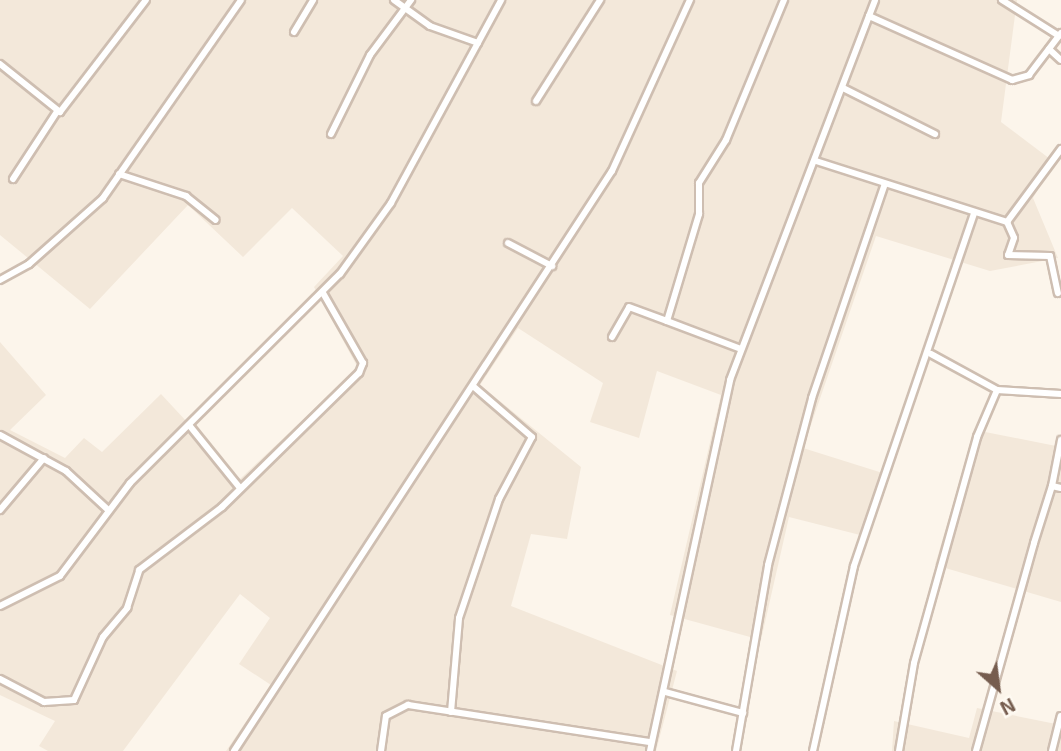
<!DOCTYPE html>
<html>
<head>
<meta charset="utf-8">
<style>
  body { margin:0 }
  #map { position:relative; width:1061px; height:751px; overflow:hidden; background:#fcf5eb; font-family:"Exo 2",sans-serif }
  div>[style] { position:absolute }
  .residential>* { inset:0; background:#f3e8da }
  .roads { filter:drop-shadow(2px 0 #cebeb1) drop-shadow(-2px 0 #cebeb1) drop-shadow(0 2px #cebeb1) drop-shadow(0 -2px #cebeb1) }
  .minor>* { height:6px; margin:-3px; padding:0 3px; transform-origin:3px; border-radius:3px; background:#fff }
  span { translate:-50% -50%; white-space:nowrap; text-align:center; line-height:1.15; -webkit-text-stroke:7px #fef9f1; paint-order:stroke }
  .north { position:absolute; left:963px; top:653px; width:70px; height:70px; -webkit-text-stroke:5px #fef9f1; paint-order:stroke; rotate:152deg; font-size:19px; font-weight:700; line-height:28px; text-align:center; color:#765d4f }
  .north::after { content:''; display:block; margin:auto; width:24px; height:32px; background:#765d4f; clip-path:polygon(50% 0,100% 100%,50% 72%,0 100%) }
</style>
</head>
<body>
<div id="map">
  <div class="residential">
    <div style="clip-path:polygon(0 0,1017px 0,1001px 122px,1054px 162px,1033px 198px,1058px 258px,990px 271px,876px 236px,803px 448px,889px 475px,868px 537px,789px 517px,761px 640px,670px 615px,721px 395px,657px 371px,639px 438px,590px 422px,603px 383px,518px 328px,480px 385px,581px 467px,567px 539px,531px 534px,511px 606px,677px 671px,656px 751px,226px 751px,271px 685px,239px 664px,270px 618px,240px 594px,123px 751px,48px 751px,39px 746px,55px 721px,0 695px,0 342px,46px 395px,10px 430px,65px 458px,84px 438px,102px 452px,161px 394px,240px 479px,358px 368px,314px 287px,343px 256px,292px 208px,243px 257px,188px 205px,90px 309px,0 235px)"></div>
    <div style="clip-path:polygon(975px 430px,1061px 447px,1061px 602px,935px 565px)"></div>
    <div style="clip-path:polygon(977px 708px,1061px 725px,1061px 751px,892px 751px,894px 721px,969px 738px)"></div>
  </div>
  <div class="roads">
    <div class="minor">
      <div style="left:394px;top:0;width:44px;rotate:35.8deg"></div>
      <div style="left:430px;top:26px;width:51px;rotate:19.5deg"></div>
      <div style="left:1002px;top:0;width:67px;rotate:32.3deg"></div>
      <div style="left:869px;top:16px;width:17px;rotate:-69deg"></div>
      <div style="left:294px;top:32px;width:37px;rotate:-59deg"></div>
      <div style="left:1049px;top:49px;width:16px;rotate:43deg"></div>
      <div style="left:0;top:64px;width:77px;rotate:38.7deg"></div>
      <div style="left:60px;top:112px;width:141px;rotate:-52.5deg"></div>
      <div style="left:843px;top:88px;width:103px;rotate:26.6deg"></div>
      <div style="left:536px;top:101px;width:120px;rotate:-57.6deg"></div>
      <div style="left:331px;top:134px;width:88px;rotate:-63.7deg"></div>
      <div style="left:370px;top:55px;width:69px;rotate:-53.3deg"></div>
      <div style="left:816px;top:161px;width:201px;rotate:17.7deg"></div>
      <div style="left:1007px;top:222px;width:91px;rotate:-53.5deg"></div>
      <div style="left:119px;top:174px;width:71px;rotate:18.2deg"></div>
      <div style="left:186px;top:196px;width:38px;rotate:39deg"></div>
      <div style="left:13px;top:179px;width:79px;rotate:-56.9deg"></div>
      <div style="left:1007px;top:222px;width:17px;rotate:66deg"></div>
      <div style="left:1014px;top:238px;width:18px;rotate:109deg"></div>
      <div style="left:1008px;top:255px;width:42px;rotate:1.4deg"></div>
      <div style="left:1050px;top:256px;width:38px;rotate:78deg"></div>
      <div style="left:508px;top:243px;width:50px;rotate:27.6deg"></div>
      <div style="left:0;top:280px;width:33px;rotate:-29deg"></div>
      <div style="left:29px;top:264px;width:99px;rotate:-41.7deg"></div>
      <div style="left:103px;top:198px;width:241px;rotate:-55.1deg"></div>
      <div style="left:612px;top:337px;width:34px;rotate:-60deg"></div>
      <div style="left:629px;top:307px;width:40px;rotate:20.2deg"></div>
      <div style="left:741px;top:349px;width:79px;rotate:-159.3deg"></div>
      <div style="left:667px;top:321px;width:112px;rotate:-73.3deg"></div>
      <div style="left:699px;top:214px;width:31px;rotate:-90deg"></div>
      <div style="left:699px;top:183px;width:51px;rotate:-57.9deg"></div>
      <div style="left:726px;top:140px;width:152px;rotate:-67.5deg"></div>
      <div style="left:931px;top:354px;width:75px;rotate:28.6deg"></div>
      <div style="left:997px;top:390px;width:64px;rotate:3.6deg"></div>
      <div style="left:189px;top:425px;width:81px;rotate:51deg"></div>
      <div style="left:0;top:435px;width:75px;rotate:28.6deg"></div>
      <div style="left:66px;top:471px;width:56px;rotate:42.8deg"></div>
      <div style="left:1052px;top:486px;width:47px;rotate:-78.9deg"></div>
      <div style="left:0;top:510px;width:68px;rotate:-49.8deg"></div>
      <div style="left:0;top:606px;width:67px;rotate:-26.6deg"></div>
      <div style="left:60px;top:576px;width:116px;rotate:-53deg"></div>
      <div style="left:130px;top:483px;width:296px;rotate:-44.9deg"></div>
      <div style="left:340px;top:274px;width:87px;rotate:-54.3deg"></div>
      <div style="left:391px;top:203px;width:231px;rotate:-61.5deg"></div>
      <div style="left:0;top:679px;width:50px;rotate:27.6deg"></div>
      <div style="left:44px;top:702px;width:30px;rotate:-4deg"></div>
      <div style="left:74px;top:700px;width:69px;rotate:-65.3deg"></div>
      <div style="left:103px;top:637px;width:38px;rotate:-50deg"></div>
      <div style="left:127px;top:608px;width:40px;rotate:-72deg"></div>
      <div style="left:139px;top:570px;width:104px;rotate:-37.2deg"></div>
      <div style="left:222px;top:507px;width:192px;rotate:-44.4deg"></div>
      <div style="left:359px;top:373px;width:11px;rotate:-68deg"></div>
      <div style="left:363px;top:363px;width:81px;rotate:-119.7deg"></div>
      <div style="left:665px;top:692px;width:81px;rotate:15.1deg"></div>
      <div style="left:451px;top:712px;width:94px;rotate:-85.1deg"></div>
      <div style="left:459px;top:618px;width:126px;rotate:-71.4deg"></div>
      <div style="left:499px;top:499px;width:70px;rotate:-62deg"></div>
      <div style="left:532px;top:437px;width:78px;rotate:-139.2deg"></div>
      <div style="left:234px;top:751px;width:692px;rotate:-56.91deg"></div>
      <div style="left:612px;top:171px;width:188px;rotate:-65.5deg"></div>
      <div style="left:381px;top:751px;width:35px;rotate:-82deg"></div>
      <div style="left:386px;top:716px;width:25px;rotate:-27deg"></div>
      <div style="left:408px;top:705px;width:246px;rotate:8.7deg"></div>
      <div style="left:650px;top:751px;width:380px;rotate:-77.8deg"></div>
      <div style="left:730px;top:380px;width:390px;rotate:-69.1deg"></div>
      <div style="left:869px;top:16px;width:157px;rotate:24.1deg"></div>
      <div style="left:1012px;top:80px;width:18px;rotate:-16deg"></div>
      <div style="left:1029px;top:75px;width:53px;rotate:-52.7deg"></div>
      <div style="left:736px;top:751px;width:189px;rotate:-80.2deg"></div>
      <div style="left:768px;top:565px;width:173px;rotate:-75.2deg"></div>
      <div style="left:812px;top:398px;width:226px;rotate:-71.2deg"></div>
      <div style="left:813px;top:751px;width:189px;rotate:-77.5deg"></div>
      <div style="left:854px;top:566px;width:372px;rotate:-71.2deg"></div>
      <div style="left:899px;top:751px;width:89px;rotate:-80.3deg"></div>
      <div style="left:914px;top:663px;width:235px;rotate:-74.4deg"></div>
      <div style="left:977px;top:437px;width:51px;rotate:-66.9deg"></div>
      <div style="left:976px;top:751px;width:216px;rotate:-74.4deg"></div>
      <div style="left:1034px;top:543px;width:60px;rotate:-72.5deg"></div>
      <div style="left:1052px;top:486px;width:9px;rotate:13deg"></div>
      <div style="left:1052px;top:751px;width:36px;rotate:-76deg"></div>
    </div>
  </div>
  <div class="north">N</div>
</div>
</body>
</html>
